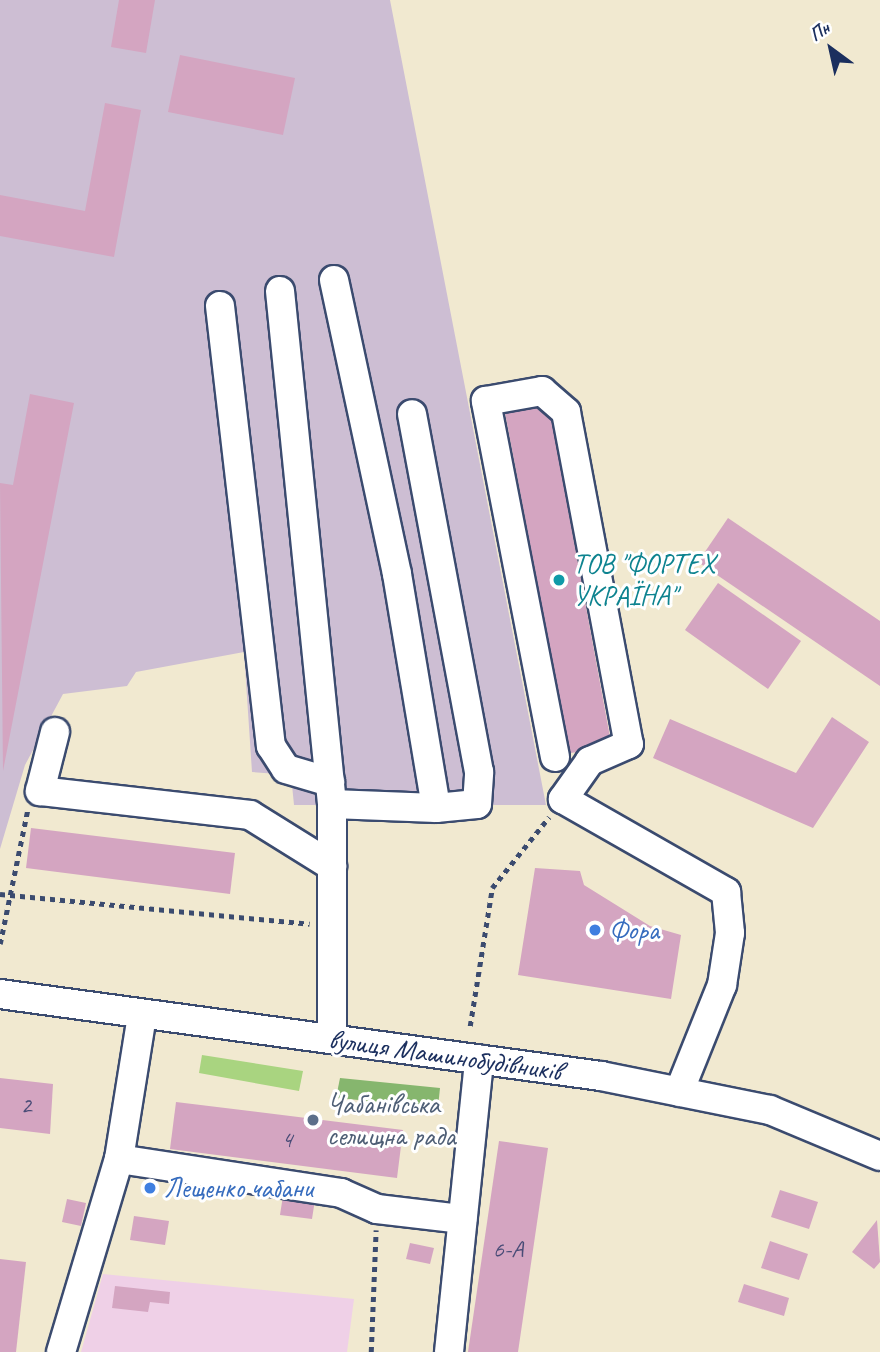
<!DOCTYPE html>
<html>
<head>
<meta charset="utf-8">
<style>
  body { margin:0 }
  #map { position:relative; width:880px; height:1352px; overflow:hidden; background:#f1e9d0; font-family:Caveat,sans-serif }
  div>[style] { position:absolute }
  .built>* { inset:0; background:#efd0e7 }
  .industrial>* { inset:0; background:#cdbed3 }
  .green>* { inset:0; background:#a9d480 }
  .forest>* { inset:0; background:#86b66e }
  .building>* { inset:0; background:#d4a5c1 }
  .path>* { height:4.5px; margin-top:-2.25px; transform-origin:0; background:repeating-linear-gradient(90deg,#3b4b6f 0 5px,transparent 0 10px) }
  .roads { filter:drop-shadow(2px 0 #3b4b6f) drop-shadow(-2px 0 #3b4b6f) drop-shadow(0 2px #3b4b6f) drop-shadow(0 -2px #3b4b6f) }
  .minor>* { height:28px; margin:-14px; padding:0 14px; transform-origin:14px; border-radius:14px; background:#fff }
  .dots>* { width:19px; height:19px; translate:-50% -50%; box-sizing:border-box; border:4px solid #fff; border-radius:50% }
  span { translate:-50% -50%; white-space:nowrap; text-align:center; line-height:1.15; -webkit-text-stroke:6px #fff; paint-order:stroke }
  .number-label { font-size:24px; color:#494c77 }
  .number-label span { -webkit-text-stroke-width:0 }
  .culture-label { font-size:28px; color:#0d838f }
  .left { translate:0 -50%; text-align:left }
  .shop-label { font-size:28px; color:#366cbe }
  .street-label { font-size:28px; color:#1b2f5e }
  .service-label { font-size:28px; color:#4e5e75 }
  .north { position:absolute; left:796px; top:14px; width:70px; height:70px; -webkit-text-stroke:5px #fff; paint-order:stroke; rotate:327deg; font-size:19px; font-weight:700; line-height:28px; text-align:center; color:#1b2f5e }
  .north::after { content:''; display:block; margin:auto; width:24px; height:32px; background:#1b2f5e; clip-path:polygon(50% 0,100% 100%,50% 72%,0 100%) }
</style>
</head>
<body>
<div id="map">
  <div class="built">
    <div style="clip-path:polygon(103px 1274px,354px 1299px,347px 1352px,81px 1352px)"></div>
  </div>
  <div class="industrial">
    <div style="clip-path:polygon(0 0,390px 0,546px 805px,294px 805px,291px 775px,252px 772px,244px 652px,136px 672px,127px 686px,63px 694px,25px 765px,0 849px)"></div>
  </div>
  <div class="green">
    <div style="clip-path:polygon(202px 1055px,303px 1071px,299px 1091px,199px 1073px)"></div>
  </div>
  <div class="forest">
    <div style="clip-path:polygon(340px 1078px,440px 1088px,438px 1107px,336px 1098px)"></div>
  </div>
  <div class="building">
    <div style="clip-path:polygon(119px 0,155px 0,146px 53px,111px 47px)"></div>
    <div style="clip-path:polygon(180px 55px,295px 78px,283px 135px,168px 112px)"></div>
    <div style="clip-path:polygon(105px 103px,141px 110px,114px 257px,0 236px,0 195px,85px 211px)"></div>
    <div style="clip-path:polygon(30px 394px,74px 403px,3px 771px,0 483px,13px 485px)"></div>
    <div style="clip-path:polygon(549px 406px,612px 748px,570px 753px,505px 413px)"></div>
    <div style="clip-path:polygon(728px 518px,880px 621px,880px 686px,698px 562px)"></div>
    <div style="clip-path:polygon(718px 583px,801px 641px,768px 689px,685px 630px)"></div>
    <div style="clip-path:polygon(832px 717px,869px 742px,813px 828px,653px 758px,670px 719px,796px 773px)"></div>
    <div style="clip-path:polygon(31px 828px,235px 853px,230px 894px,26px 868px)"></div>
    <div style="clip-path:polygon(535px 868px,580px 871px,584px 885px,650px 926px,681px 935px,671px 999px,518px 975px)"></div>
    <div style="clip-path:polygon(0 1078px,53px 1084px,50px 1134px,0 1128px)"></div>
    <div style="clip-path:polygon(176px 1102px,403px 1130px,397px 1178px,170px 1149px)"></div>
    <div style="clip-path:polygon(499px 1141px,548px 1148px,518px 1352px,468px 1352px)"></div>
    <div style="clip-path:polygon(284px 1189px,316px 1193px,312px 1219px,280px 1215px)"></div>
    <div style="clip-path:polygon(780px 1190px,818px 1202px,809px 1229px,771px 1217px)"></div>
    <div style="clip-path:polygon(67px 1199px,86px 1203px,81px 1226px,62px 1222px)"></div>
    <div style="clip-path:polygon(134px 1216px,169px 1221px,165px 1245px,130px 1240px)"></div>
    <div style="clip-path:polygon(877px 1220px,880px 1262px,874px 1269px,852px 1252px)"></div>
    <div style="clip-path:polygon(770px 1241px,808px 1254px,799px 1280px,761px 1268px)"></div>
    <div style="clip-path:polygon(410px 1243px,434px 1248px,430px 1264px,406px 1259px)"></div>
    <div style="clip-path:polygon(0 1259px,26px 1262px,16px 1352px,0 1352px)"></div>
    <div style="clip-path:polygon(744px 1284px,789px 1298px,784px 1316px,738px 1302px)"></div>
    <div style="clip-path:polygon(115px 1286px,170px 1292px,169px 1304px,150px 1302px,148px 1312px,112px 1308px)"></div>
  </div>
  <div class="path">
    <div style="left:0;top:894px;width:311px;rotate:5.5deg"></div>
    <div style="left:0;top:944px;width:139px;rotate:-78.4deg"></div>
    <div style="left:470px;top:1026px;width:140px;rotate:-80.9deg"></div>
    <div style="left:492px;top:888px;width:91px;rotate:-51.2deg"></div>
    <div style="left:371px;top:1352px;width:122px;rotate:-87.7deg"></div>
  </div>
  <div class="roads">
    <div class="minor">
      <div style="left:334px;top:280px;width:301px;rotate:77.9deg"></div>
      <div style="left:397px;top:574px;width:237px;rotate:80.5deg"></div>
      <div style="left:280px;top:291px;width:516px;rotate:84.21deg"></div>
      <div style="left:332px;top:804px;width:235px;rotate:90deg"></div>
      <div style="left:220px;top:306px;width:443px;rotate:83.4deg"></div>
      <div style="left:271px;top:746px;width:27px;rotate:57deg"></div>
      <div style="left:286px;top:769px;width:46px;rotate:16.5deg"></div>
      <div style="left:55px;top:732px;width:61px;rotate:104.3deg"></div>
      <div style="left:40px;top:791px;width:211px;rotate:6.5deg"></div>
      <div style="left:250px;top:815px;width:97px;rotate:31.9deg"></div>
      <div style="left:555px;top:757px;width:363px;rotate:-101deg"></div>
      <div style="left:486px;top:401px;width:57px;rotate:-10.1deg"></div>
      <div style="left:542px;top:391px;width:32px;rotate:41deg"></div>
      <div style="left:566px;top:412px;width:338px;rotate:79.3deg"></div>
      <div style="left:629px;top:744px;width:43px;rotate:156.4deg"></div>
      <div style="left:590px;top:761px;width:47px;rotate:125.4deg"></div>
      <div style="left:563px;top:799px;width:188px;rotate:29.7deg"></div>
      <div style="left:726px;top:892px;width:41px;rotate:84.4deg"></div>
      <div style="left:730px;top:933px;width:53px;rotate:98.7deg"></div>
      <div style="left:722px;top:985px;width:115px;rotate:111.9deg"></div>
      <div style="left:332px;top:804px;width:104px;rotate:2.2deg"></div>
      <div style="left:436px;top:808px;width:41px;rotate:-5.6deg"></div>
      <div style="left:477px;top:804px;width:32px;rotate:-86deg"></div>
      <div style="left:479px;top:772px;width:364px;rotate:-100.6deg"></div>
      <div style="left:0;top:994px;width:607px;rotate:7.77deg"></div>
      <div style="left:601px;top:1076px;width:172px;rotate:11.4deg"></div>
      <div style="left:770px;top:1110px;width:119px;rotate:22.7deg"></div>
      <div style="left:119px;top:1159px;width:225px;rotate:8.7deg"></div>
      <div style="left:341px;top:1193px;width:39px;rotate:24deg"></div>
      <div style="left:377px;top:1209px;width:86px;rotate:6.7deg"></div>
      <div style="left:61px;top:1352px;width:202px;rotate:-73.3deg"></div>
      <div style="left:119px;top:1159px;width:146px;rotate:-80.9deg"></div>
      <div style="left:449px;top:1352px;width:294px;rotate:-84.1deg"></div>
    </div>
  </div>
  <div class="dots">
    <div style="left:559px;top:580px;background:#0f9aa8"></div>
    <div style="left:595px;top:930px;background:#3f7fe0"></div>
    <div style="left:313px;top:1120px;background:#5c6f8a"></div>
    <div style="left:150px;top:1188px;background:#3f7fe0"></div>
  </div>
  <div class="number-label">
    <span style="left:26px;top:1106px">2</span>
    <span style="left:287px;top:1140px">4</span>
    <span style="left:508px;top:1250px">6-А</span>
  </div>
  <div class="culture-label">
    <span class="left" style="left:573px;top:580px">ТОВ "ФОРТЕХ<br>УКРАЇНА"</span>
  </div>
  <div class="shop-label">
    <span class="left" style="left:609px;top:930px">Фора</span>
    <span class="left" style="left:164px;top:1188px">Лещенко чабани</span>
  </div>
  <div class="street-label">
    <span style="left:445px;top:1055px;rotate:8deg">вулиця Машинобудівників</span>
  </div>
  <div class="service-label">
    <span class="left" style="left:327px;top:1120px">Чабанівська<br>селищна рада</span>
  </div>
  <div class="north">Пн</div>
</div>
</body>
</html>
